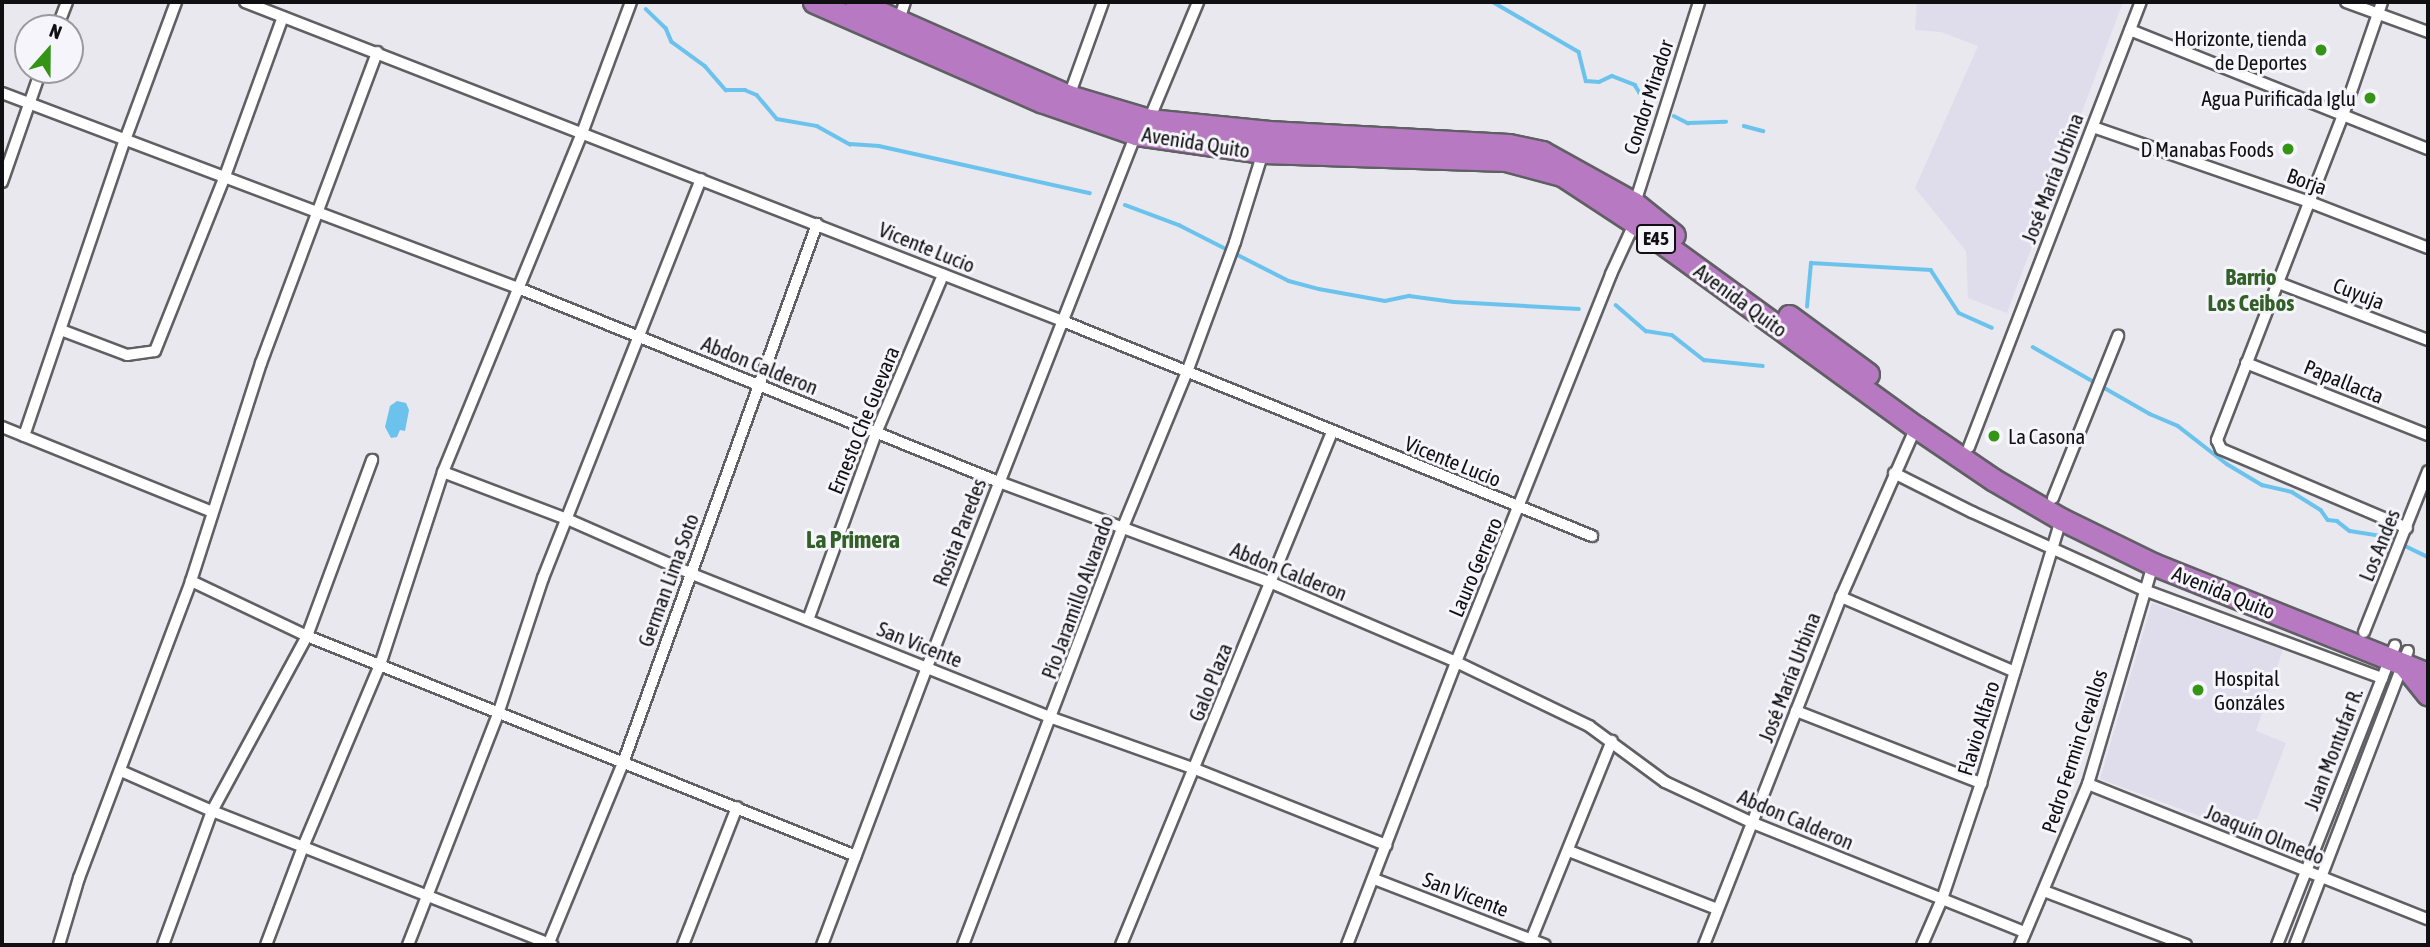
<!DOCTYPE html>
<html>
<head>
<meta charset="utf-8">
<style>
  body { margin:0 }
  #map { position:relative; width:2430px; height:947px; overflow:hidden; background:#e8e8ee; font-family:"Asap Condensed",sans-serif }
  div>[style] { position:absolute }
  .built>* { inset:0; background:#dfddeb }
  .water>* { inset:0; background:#6bc3ed }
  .stream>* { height:3.5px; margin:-1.75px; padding:0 1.75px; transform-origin:1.75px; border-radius:1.75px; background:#6bc3ed }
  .roads { filter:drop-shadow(2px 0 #5f5f64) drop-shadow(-2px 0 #5f5f64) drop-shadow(0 2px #5f5f64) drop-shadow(0 -2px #5f5f64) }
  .street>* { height:10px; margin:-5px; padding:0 5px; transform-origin:5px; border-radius:5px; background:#fff }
  .highway>* { height:21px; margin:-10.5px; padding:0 10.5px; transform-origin:10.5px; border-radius:10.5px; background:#b779c1 }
  .dots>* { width:19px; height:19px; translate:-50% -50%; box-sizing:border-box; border:4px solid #f6f5fb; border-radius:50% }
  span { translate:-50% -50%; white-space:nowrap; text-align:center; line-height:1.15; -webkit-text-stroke:6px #f6f5fb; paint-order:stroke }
  .shield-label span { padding:2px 5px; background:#f6f5fb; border:2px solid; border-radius:5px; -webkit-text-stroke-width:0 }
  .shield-label { font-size:19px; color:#100f11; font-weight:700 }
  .poi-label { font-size:21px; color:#100f11 }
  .right { translate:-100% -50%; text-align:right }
  .left { translate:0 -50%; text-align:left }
  .street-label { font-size:21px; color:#100f11 }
  .neighbourhood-label { font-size:23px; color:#326028; font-weight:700 }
  .quarter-label { font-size:24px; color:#326028; font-weight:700 }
  .frame { position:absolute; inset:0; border:4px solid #100f11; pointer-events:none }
  .north { position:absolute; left:14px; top:14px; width:70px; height:70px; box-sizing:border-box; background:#f6f5fb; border:2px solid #9a999d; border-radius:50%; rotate:21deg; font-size:19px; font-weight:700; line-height:28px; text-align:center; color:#100f11 }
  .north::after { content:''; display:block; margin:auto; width:24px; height:32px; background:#339415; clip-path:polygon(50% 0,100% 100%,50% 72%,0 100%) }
</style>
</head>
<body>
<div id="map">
  <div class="built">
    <div style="clip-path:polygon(1917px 2px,2123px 2px,2007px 313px,1968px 298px,1966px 251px,1915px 188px,1978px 46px,1941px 32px,1915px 30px)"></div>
    <div style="clip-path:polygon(2152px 603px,2283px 649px,2256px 731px,2286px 743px,2251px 835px,2100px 779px)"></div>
  </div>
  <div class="water">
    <div style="clip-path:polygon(397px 401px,406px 403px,409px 410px,405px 431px,400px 430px,397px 437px,391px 438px,385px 427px,390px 406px)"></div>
  </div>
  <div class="stream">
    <div style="left:1493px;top:2px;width:99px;rotate:30.2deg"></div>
    <div style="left:1579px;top:52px;width:30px;rotate:76deg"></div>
    <div style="left:1586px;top:81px;width:13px;rotate:4deg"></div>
    <div style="left:1599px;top:82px;width:14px;rotate:-25deg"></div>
    <div style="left:1612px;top:76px;width:25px;rotate:21deg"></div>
    <div style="left:1635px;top:85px;width:9px;rotate:58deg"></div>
    <div style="left:1640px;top:93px;width:12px;rotate:24deg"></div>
    <div style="left:646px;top:9px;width:28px;rotate:44deg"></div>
    <div style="left:666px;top:28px;width:15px;rotate:67deg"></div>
    <div style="left:672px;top:42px;width:41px;rotate:36deg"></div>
    <div style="left:705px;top:66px;width:32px;rotate:49deg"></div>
    <div style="left:726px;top:90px;width:19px"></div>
    <div style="left:745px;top:90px;width:13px;rotate:23deg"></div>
    <div style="left:757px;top:95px;width:31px;rotate:50deg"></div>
    <div style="left:777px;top:119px;width:41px;rotate:9.9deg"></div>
    <div style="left:817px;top:126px;width:38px;rotate:29deg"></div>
    <div style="left:850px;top:144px;width:29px;rotate:4deg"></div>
    <div style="left:879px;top:146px;width:216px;rotate:12.6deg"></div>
    <div style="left:1674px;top:116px;width:16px;rotate:27deg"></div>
    <div style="left:1688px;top:123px;width:38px;rotate:-2deg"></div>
    <div style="left:1744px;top:126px;width:20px;rotate:15deg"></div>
    <div style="left:1125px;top:205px;width:58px;rotate:20.3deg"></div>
    <div style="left:1179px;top:225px;width:123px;rotate:27deg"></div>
    <div style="left:1289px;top:281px;width:31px;rotate:15deg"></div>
    <div style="left:1319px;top:289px;width:67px;rotate:10.3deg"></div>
    <div style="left:1385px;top:301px;width:25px;rotate:-12deg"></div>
    <div style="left:1409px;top:296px;width:45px;rotate:7.6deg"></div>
    <div style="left:1454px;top:302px;width:125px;rotate:3.2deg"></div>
    <div style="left:1616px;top:305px;width:40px;rotate:41deg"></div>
    <div style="left:1646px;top:331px;width:26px;rotate:9deg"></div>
    <div style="left:1672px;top:335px;width:41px;rotate:38deg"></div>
    <div style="left:1704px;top:360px;width:59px;rotate:5.8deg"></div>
    <div style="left:1807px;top:307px;width:44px;rotate:-84.8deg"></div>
    <div style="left:1811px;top:263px;width:120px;rotate:3.3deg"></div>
    <div style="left:1931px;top:270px;width:51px;rotate:56.9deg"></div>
    <div style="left:1959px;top:313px;width:36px;rotate:24deg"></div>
    <div style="left:2033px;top:347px;width:135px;rotate:29.8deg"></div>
    <div style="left:2150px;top:414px;width:30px;rotate:23deg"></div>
    <div style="left:2178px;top:426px;width:62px;rotate:37.8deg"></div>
    <div style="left:2227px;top:464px;width:41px;rotate:31deg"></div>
    <div style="left:2262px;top:485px;width:31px;rotate:13deg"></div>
    <div style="left:2292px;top:492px;width:34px;rotate:32deg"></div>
    <div style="left:2321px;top:510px;width:12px;rotate:55deg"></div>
    <div style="left:2328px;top:520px;width:9px;rotate:6deg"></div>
    <div style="left:2337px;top:521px;width:16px;rotate:38deg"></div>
    <div style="left:2350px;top:531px;width:37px;rotate:9deg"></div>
    <div style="left:2387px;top:537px;width:46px;rotate:26deg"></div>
  </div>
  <div class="roads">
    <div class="street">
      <div style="left:245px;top:2px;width:880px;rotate:21.32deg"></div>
      <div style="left:1065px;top:322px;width:569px;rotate:22.1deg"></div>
      <div style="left:2346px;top:2px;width:87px;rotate:20.1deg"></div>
      <div style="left:2382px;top:2px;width:120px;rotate:109deg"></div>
      <div style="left:2343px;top:115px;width:349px;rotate:111.2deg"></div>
      <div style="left:2217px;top:440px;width:10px;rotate:66deg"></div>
      <div style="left:2221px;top:449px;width:202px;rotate:23deg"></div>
      <div style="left:899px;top:20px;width:19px;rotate:-72deg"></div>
      <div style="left:57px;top:28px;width:28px;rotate:-69deg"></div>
      <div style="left:2130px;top:30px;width:321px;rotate:21.8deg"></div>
      <div style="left:2px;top:93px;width:552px;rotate:20.7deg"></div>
      <div style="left:518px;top:288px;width:519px;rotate:21.97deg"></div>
      <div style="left:999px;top:482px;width:291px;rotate:20.3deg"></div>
      <div style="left:1272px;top:583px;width:200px;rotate:23.2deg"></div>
      <div style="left:1456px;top:662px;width:148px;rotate:25.7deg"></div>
      <div style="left:1589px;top:726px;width:94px;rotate:36.4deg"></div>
      <div style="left:1665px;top:782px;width:97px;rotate:25deg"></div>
      <div style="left:1753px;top:823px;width:292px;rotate:21.9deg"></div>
      <div style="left:1069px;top:96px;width:100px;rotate:-70.1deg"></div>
      <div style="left:1149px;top:120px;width:128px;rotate:-67.4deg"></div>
      <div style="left:2093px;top:127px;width:226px;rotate:19.1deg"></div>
      <div style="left:2307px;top:201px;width:130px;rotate:21.2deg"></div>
      <div style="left:2px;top:182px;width:119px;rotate:-70.8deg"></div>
      <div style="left:1634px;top:206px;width:214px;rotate:-72.3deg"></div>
      <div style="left:2276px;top:282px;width:163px;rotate:20.9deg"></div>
      <div style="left:61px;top:330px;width:71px;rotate:20.7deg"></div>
      <div style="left:127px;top:355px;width:28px;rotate:-8deg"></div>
      <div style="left:155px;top:351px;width:188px;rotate:-68.2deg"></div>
      <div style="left:225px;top:176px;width:169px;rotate:-70deg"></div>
      <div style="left:2246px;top:363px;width:196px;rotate:21.6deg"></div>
      <div style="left:2px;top:427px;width:227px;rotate:22deg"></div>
      <div style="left:24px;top:436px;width:313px;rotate:-71.2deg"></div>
      <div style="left:125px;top:140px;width:147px;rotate:-69.7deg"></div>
      <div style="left:1969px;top:447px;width:477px;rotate:-68.9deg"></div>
      <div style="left:443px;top:472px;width:133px;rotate:20.8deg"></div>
      <div style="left:567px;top:519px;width:137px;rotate:23.7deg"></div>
      <div style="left:692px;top:574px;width:388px;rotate:21.8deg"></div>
      <div style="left:1052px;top:718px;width:152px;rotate:19.6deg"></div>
      <div style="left:1195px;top:769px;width:206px;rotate:21.7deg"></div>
      <div style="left:1894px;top:473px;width:87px;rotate:26.6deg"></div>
      <div style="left:1972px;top:512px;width:189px;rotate:24.4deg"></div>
      <div style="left:2144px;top:590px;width:254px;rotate:20.3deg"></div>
      <div style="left:2053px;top:498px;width:175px;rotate:-68.1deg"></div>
      <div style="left:191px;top:581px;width:128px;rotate:25.4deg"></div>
      <div style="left:307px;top:636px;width:591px;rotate:21.84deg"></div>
      <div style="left:1841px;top:597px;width:189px;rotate:23.3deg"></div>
      <div style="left:808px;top:620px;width:199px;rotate:-70deg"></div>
      <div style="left:876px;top:433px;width:172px;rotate:-67deg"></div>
      <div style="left:2364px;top:632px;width:173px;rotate:-68.3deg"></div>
      <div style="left:1796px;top:711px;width:199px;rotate:21.3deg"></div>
      <div style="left:121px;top:771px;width:99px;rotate:23.7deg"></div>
      <div style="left:212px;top:811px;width:366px;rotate:21.5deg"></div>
      <div style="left:2088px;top:784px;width:366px;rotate:21.7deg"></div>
      <div style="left:1569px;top:851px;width:159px;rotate:21.4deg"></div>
      <div style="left:1374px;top:879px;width:183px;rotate:21.1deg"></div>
      <div style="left:2044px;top:891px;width:152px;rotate:20.8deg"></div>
      <div style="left:1531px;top:940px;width:215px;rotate:-67.9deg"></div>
      <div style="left:59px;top:945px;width:70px;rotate:-73.4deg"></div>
      <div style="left:79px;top:878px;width:317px;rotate:-69.3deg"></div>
      <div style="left:191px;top:581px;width:229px;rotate:-72.2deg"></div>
      <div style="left:261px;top:363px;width:332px;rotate:-69.5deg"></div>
      <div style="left:163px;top:945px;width:143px;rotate:-69.9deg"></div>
      <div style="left:212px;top:811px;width:199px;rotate:-61.5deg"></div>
      <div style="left:307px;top:636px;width:188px;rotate:-69.7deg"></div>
      <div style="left:266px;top:945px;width:105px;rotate:-69.3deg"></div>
      <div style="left:303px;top:847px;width:198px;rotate:-67.1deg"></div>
      <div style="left:380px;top:665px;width:203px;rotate:-71.9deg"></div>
      <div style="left:443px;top:472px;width:366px;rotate:-67.7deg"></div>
      <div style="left:582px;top:133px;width:140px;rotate:-69.5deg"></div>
      <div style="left:408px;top:945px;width:248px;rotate:-68.7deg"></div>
      <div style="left:498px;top:714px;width:143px;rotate:-71.7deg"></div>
      <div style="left:543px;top:578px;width:429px;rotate:-68.4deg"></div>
      <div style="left:548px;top:945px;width:197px;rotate:-67.6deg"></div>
      <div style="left:623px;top:763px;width:573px;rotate:-70.2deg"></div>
      <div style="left:683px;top:945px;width:148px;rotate:-68.6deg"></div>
      <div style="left:822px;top:945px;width:297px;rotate:-69.3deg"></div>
      <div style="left:927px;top:667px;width:573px;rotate:-68.59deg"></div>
      <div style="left:963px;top:945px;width:448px;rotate:-69.1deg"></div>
      <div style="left:1123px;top:527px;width:168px;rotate:-67.6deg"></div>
      <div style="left:1187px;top:372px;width:139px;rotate:-69.7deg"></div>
      <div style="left:1235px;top:242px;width:94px;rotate:-72.7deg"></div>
      <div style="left:1121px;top:945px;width:555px;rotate:-67.64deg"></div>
      <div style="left:1347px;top:945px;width:303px;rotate:-68.9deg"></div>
      <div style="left:1456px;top:662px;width:418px;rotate:-68.2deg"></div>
      <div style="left:1611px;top:274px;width:57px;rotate:-65.2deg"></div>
      <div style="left:1704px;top:945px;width:374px;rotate:-68.5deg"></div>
      <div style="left:1841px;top:597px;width:186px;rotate:-66.2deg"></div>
      <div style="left:1922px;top:945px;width:50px;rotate:-66.5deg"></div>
      <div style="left:1942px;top:899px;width:122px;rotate:-71.4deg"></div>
      <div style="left:1981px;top:783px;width:276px;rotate:-73.1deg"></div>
      <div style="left:2020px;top:945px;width:175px;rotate:-67.1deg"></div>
      <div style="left:2088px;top:784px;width:229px;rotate:-73.5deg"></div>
      <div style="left:2277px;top:945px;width:322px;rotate:-68.5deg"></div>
      <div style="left:2295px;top:945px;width:315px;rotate:-69deg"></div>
    </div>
    <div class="highway">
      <div style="left:814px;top:2px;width:248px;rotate:23.6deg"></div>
      <div style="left:1041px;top:101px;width:101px;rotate:19.2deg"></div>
      <div style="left:1136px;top:134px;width:128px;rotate:8.1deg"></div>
      <div style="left:1263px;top:152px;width:243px;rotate:1.9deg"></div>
      <div style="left:1506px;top:160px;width:58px;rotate:15deg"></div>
      <div style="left:1562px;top:175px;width:87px;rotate:33.3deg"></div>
      <div style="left:1635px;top:223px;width:347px;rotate:36deg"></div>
      <div style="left:1916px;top:427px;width:94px;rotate:34.2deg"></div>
      <div style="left:1994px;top:480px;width:78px;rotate:30.2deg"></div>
      <div style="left:2061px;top:519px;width:102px;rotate:26.1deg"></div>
      <div style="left:2153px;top:564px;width:296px;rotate:21.8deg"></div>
      <div style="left:856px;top:2px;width:233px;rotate:23.8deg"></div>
      <div style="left:1069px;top:96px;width:84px;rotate:16.7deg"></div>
      <div style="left:1149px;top:120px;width:121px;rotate:5.7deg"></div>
      <div style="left:1269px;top:132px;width:240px;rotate:3.1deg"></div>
      <div style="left:1509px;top:145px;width:34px;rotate:12deg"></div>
      <div style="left:1542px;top:152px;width:105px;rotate:29deg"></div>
      <div style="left:1634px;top:203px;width:51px;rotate:38.7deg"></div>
      <div style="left:1789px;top:316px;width:98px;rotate:36.3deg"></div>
      <div style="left:2404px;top:665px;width:38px;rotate:51deg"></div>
    </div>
  </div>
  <div class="dots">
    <div style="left:2321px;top:50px;background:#339415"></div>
    <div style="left:2370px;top:98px;background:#339415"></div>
    <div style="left:2288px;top:149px;background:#339415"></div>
    <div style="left:1994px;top:436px;background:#339415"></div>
    <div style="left:2198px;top:690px;background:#339415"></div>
  </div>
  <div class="shield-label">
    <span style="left:1656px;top:239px">E45</span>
  </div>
  <div class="poi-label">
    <span class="right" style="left:2307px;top:50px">Horizonte, tienda<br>de Deportes</span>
    <span class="right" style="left:2356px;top:98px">Agua Purificada Iglu</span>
    <span class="right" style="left:2274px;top:149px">D Manabas Foods</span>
    <span class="left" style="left:2008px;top:436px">La Casona</span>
    <span class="left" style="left:2214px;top:690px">Hospital<br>Gonzáles</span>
  </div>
  <div class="street-label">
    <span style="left:1648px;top:97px;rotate:-72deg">Condor Mirador</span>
    <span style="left:1196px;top:142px;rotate:9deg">Avenida Quito</span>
    <span style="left:2052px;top:178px;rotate:-69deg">José María Urbina</span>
    <span style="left:2307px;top:181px;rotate:20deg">Borja</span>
    <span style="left:927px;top:247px;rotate:22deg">Vicente Lucio</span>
    <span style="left:2359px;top:293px;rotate:21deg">Cuyuja</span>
    <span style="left:1741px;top:300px;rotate:36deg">Avenida Quito</span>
    <span style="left:760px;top:365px;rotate:22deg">Abdon Calderon</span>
    <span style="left:2344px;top:381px;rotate:22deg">Papallacta</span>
    <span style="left:863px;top:420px;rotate:-68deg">Ernesto Che Guevara</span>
    <span style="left:1453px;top:461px;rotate:22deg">Vicente Lucio</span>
    <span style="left:959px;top:532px;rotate:-69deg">Rosita Paredes</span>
    <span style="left:2379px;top:545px;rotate:-68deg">Los Andes</span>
    <span style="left:1475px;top:567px;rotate:-67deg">Lauro Gerrero</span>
    <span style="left:1289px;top:571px;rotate:22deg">Abdon Calderon</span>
    <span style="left:668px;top:580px;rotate:-70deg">German Lima Soto</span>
    <span style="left:2224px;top:592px;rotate:22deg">Avenida Quito</span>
    <span style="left:1077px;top:597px;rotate:-70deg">Pío Jaramillo Alvarado</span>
    <span style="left:920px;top:644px;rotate:22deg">San Vicente</span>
    <span style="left:1789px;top:677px;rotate:-69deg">José María Urbina</span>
    <span style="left:1210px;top:682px;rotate:-68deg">Galo Plaza</span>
    <span style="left:1978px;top:728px;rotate:-73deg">Flavio Alfaro</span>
    <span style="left:2333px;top:749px;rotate:-69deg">Juan Montufar R.</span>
    <span style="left:2074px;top:751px;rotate:-72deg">Pedro Fermin Cevallos</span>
    <span style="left:1796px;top:819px;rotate:23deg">Abdon Calderon</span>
    <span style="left:2265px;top:834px;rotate:22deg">Joaquín Olmedo</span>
    <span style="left:1466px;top:894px;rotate:21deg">San Vicente</span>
  </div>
  <div class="neighbourhood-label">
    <span style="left:2251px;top:290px">Barrio<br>Los Ceibos</span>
  </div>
  <div class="quarter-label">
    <span style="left:853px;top:540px">La Primera</span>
  </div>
  <div class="frame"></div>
  <div class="north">N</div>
</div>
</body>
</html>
